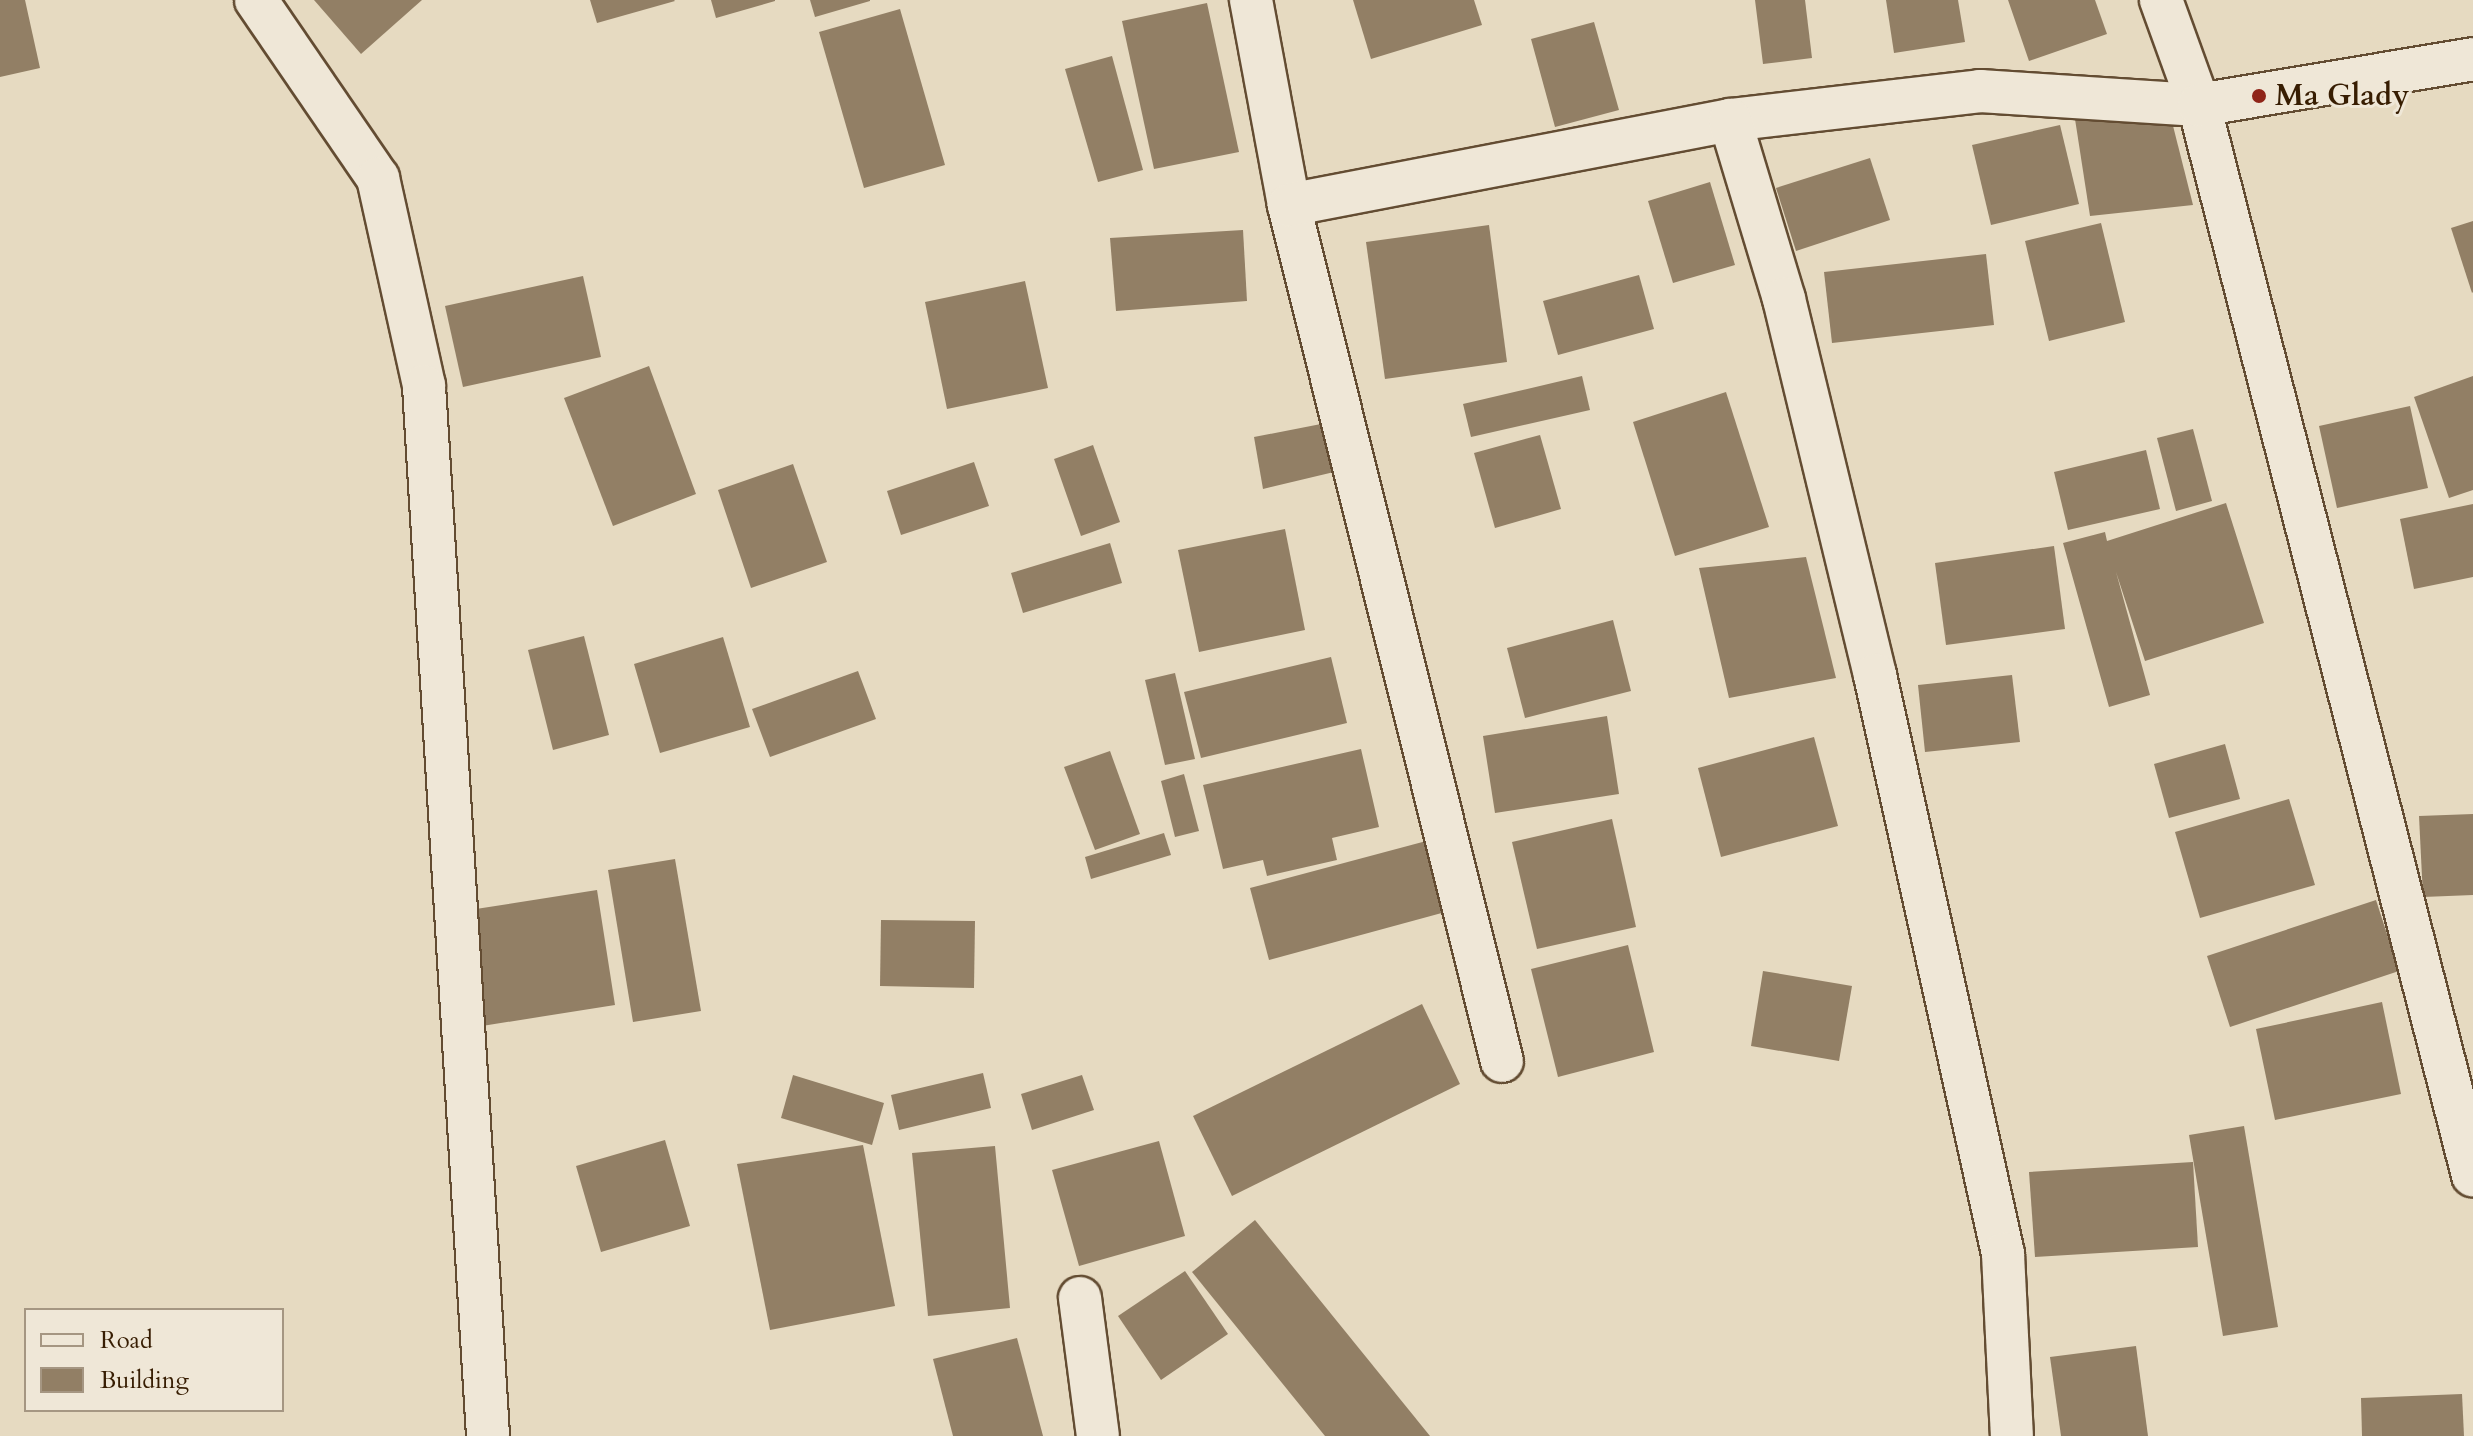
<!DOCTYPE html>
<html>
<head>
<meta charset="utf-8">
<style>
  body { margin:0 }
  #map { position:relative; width:2473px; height:1436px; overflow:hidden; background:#e6dac1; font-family:Cardo,serif }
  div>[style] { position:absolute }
  .building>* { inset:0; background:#927f65 }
  .roads { filter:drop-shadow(2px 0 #634c32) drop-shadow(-2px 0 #634c32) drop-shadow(0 2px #634c32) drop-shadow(0 -2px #634c32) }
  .street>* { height:42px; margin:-21px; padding:0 21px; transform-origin:21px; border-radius:21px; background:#efe7d7 }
  .dots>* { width:22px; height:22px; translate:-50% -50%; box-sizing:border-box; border:4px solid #efe7d7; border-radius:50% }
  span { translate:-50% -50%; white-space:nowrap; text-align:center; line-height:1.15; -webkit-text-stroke:6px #efe7d7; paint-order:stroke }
  .poi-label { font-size:30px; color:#371d02; font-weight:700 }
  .left { translate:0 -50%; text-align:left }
  .legend { position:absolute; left:24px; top:1308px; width:260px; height:104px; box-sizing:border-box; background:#efe7d7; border:2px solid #a59682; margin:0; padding:10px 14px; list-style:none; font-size:24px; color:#371d02 }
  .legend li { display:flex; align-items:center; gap:16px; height:40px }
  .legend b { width:40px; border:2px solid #a59682 }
</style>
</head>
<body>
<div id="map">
  <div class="building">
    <div style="clip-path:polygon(0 0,25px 0,40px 68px,0 77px)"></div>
    <div style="clip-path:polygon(314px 0,422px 0,361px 54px)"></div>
    <div style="clip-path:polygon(590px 0,674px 0,675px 1px,597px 23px)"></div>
    <div style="clip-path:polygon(711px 0,775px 0,775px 1px,716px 18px)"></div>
    <div style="clip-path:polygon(810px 0,870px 0,870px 1px,815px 17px)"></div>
    <div style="clip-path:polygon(1353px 0,1474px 0,1482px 25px,1371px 59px)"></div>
    <div style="clip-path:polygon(1755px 0,1805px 0,1812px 58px,1763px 64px)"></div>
    <div style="clip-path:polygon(1886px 0,1958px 0,1965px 42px,1894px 53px)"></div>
    <div style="clip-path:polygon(2008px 0,2095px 0,2107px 34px,2029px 61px)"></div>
    <div style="clip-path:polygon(1207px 3px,1239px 152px,1154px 169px,1122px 21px)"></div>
    <div style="clip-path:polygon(900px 9px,945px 165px,864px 188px,819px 32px)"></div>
    <div style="clip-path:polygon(1594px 22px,1619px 110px,1555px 127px,1531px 39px)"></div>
    <div style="clip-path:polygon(1112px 56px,1143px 170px,1098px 182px,1065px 69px)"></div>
    <div style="clip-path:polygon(2169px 110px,2193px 205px,2090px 216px,2075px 119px)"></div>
    <div style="clip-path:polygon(2060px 125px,2079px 204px,1991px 225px,1972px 145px)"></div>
    <div style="clip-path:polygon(1870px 158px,1890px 220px,1796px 251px,1776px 188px)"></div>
    <div style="clip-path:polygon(1710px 182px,1735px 265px,1673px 283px,1648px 201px)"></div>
    <div style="clip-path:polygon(2473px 221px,2473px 292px,2472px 293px,2451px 228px)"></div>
    <div style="clip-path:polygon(2101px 223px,2125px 322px,2049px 341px,2025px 241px)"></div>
    <div style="clip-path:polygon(1489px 225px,1507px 362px,1385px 379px,1366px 242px)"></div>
    <div style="clip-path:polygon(1243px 230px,1247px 301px,1116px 311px,1110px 238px)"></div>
    <div style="clip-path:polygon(1986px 254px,1994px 325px,1832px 343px,1824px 272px)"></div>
    <div style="clip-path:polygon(1639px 275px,1654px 329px,1558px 355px,1543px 301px)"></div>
    <div style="clip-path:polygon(583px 276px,601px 357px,463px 387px,445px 306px)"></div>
    <div style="clip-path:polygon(1025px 281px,1048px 388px,947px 409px,925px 302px)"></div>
    <div style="clip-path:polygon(649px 366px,696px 494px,613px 526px,564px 398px)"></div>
    <div style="clip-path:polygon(1582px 376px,1590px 410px,1471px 437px,1463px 404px)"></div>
    <div style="clip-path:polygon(2473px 376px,2473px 490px,2449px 498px,2414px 397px)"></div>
    <div style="clip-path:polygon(1726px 392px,1769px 527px,1675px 556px,1633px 422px)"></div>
    <div style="clip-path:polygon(2410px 406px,2428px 488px,2337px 508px,2319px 426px)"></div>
    <div style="clip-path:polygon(1321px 424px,1334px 472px,1263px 489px,1254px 437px)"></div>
    <div style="clip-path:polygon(2193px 429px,2212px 501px,2176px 511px,2157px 438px)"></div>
    <div style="clip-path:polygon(1540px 435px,1561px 509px,1495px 528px,1474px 453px)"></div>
    <div style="clip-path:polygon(1093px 445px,1120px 522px,1081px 536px,1054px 459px)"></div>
    <div style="clip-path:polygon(2146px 450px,2160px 509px,2068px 530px,2054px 472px)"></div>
    <div style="clip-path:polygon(974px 462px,989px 506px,901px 535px,887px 491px)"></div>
    <div style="clip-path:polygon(793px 464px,827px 562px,751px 588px,718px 490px)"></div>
    <div style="clip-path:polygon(2226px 503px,2264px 623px,2145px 661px,2116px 572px,2150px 695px,2109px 707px,2063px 543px,2105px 532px,2107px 541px)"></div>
    <div style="clip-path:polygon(2473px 504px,2473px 577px,2414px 589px,2400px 519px)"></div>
    <div style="clip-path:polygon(1285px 529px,1305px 630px,1199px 652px,1178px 550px)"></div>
    <div style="clip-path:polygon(1110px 543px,1122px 583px,1023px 613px,1011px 573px)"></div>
    <div style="clip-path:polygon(2054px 546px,2065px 629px,1946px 645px,1935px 563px)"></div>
    <div style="clip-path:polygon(1806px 557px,1836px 678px,1729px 698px,1699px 568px)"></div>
    <div style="clip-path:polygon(1613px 620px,1631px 691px,1525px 718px,1507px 648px)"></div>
    <div style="clip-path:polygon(584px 636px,609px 735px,553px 750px,528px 650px)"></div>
    <div style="clip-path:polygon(723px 637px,750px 727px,660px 753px,634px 664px)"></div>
    <div style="clip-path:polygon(1331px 657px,1347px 723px,1201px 758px,1184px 692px)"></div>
    <div style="clip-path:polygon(858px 671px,876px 719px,770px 757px,752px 709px)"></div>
    <div style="clip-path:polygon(1175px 673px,1195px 759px,1165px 765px,1145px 680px)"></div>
    <div style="clip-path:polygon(2012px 675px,2020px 742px,1925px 752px,1918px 685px)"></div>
    <div style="clip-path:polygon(1607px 716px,1619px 794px,1495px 813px,1483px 736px)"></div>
    <div style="clip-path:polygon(1814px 737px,1838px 826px,1721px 857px,1698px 768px)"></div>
    <div style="clip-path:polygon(2225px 744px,2240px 799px,2169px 818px,2154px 764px)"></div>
    <div style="clip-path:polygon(1361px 749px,1379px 827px,1332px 838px,1337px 860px,1267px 876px,1263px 860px,1223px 869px,1203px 785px)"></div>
    <div style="clip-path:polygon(1110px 751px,1140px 834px,1095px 850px,1064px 767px)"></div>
    <div style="clip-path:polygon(1184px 774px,1199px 831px,1175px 837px,1161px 781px)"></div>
    <div style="clip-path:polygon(2289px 799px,2315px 885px,2200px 918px,2175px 832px)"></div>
    <div style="clip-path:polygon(2473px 814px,2473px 895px,2423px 897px,2419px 816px)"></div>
    <div style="clip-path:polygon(1612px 819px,1636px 927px,1537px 949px,1512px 842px)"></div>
    <div style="clip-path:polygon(1164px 833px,1171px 855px,1091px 879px,1085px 857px)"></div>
    <div style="clip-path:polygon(1430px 840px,1449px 911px,1269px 960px,1250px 888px)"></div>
    <div style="clip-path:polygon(675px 859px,701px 1011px,633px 1022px,608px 870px)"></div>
    <div style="clip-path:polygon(597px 890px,615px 1005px,482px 1026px,463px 911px)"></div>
    <div style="clip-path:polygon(2376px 900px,2399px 971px,2230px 1027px,2207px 956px)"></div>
    <div style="clip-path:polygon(881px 920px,975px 921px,974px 988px,880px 986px)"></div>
    <div style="clip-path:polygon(1628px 945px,1654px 1052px,1558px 1077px,1531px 969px)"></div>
    <div style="clip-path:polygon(1763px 971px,1852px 986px,1839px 1061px,1751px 1046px)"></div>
    <div style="clip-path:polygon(2382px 1002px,2401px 1094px,2275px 1120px,2256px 1029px)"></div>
    <div style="clip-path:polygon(1422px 1004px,1460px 1084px,1232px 1196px,1193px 1116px)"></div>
    <div style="clip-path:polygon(983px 1073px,991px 1108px,899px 1130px,891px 1095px)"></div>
    <div style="clip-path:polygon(793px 1075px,884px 1103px,872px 1145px,781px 1118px)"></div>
    <div style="clip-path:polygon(1082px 1075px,1094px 1110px,1032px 1130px,1021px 1094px)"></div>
    <div style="clip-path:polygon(2244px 1126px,2278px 1327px,2223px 1336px,2189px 1135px)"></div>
    <div style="clip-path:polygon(665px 1140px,690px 1226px,601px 1252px,576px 1166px)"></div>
    <div style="clip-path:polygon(1159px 1141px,1185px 1236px,1079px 1266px,1052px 1170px)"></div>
    <div style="clip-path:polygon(863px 1145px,895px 1306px,770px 1330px,737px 1164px)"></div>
    <div style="clip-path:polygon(995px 1146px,1010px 1308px,928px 1316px,912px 1153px)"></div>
    <div style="clip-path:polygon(2193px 1162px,2198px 1247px,2035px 1257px,2029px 1172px)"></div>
    <div style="clip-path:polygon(1255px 1220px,1430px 1436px,1325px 1436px,1192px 1272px)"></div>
    <div style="clip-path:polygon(1185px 1271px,1228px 1334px,1161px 1380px,1118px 1316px)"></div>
    <div style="clip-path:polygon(1017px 1338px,1043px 1436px,953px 1436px,933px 1359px)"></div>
    <div style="clip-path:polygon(2136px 1346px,2148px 1436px,2061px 1436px,2050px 1357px)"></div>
    <div style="clip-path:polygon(2462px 1394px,2464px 1436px,2362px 1436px,2361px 1398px)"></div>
  </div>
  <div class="roads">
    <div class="street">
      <div style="left:256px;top:0;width:216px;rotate:55.6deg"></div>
      <div style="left:378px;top:178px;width:213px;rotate:77.5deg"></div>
      <div style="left:424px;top:386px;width:1052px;rotate:86.51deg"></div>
      <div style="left:1251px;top:0;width:208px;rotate:79.5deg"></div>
      <div style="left:1289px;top:205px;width:882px;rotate:76.03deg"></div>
      <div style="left:2161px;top:0;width:112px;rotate:70.1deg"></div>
      <div style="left:2199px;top:105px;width:1105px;rotate:75.64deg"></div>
      <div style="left:1730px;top:120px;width:252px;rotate:-6.6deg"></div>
      <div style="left:1980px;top:91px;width:219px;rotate:3.7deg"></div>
      <div style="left:2199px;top:105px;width:278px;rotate:-9.5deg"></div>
      <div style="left:1289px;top:205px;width:449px;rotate:-10.9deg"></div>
      <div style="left:1730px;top:120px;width:187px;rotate:73.2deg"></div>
      <div style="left:1784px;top:299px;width:387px;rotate:76.4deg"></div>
      <div style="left:1875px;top:675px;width:593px;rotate:77.53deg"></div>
      <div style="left:2003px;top:1254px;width:182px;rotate:87.2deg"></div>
      <div style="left:1080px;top:1298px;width:139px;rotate:82.6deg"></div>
    </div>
  </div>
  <div class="dots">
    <div style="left:2259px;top:96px;background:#8f2418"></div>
  </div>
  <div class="poi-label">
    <span class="left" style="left:2275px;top:96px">Ma Glady</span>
  </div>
  <ul class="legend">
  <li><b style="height:10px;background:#efe7d7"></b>Road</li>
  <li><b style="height:22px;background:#927f65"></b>Building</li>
  </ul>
</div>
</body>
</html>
